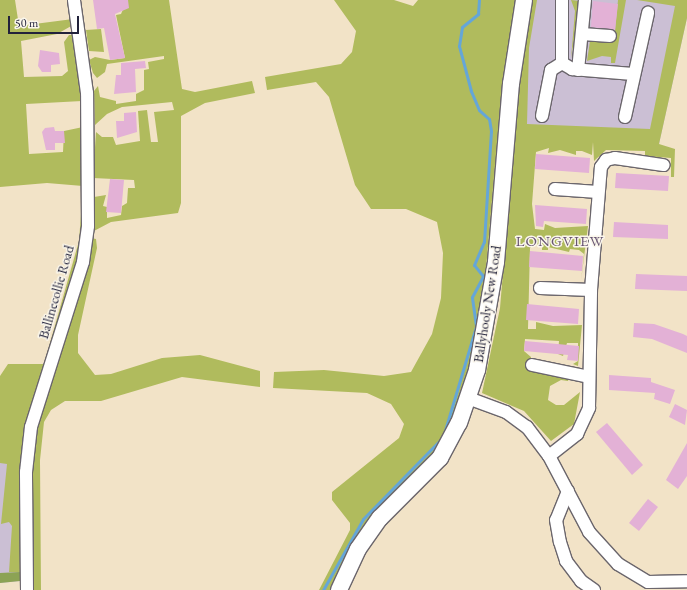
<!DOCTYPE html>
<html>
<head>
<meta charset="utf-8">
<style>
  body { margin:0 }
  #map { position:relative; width:687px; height:590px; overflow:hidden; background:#f2e3c7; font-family:"EB Garamond",serif }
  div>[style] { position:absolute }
  .industrial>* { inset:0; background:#cbbfd4 }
  .green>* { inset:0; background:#b0bb5d }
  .forest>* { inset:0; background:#8ca354 }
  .stream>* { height:3px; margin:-1.5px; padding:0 1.5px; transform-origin:1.5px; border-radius:1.5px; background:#65a6d8 }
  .building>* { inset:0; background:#e3b1d6 }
  .roads { filter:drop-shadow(1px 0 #6b666c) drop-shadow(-1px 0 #6b666c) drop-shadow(0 1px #6b666c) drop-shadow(0 -1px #6b666c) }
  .minor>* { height:12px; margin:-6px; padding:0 6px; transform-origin:6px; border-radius:6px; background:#fff }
  .major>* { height:16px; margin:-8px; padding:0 8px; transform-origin:8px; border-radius:8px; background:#fff }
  span { translate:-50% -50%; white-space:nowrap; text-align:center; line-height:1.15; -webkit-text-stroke:3px #fbf7ec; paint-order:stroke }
  .street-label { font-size:14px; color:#22223b }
  .neighbourhood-label { font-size:15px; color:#665471; letter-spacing:1px }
  .scale { position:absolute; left:8px; top:16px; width:71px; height:18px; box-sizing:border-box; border:2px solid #22223b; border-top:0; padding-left:5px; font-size:12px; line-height:14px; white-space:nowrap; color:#22223b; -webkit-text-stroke:3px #fbf7ec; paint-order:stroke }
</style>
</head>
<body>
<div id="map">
  <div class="industrial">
    <div style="clip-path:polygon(531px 0,687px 0,687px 18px,659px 144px,515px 137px)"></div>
    <div style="clip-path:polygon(0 415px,24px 418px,20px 581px,0 583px)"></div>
  </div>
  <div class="green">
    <div style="clip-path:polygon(0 0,15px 0,19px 26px,73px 19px,73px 25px,57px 34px,21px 41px,24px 77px,62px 76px,68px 71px,64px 42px,69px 35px,75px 35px,82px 101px,26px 104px,29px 154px,63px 152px,64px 131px,83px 127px,85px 225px,74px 276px,29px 417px,23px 581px,20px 581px,20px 572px,9px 572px,12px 526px,9px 522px,1px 524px,7px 464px,0 463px,0 376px,8px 364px,44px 364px,79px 241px,83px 186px,47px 183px,0 187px)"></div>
    <div style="clip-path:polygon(127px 0,169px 0,182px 89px,195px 92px,252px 81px,255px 93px,205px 103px,181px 116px,181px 203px,178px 213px,111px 222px,92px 232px,94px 197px,106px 195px,103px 206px,107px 207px,107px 218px,121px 215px,122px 206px,127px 203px,128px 188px,135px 188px,134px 180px,93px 178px,96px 132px,102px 137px,113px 137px,116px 145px,140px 141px,138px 111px,147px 110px,151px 142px,158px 142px,154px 112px,174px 110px,172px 102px,122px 107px,107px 114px,95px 125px,94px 91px,98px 86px,100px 97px,116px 101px,116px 104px,136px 101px,136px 94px,144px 90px,144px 70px,149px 69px,148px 62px,164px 59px,164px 56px,107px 64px,105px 72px,97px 78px,93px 73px,89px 60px,95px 57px,110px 60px,125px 58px,116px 15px,121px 14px)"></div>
    <div style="clip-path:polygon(334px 0,394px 0,413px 6px,418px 0,517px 0,502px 86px,486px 269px,470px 366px,446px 434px,432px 457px,332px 590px,319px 590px,350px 530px,350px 523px,332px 500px,332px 492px,399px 438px,404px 424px,391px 404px,367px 393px,273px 388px,274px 372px,324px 370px,384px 376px,411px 372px,432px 334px,441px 298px,443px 253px,437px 222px,406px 209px,371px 209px,355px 185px,329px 97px,316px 82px,267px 90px,265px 77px,341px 64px,352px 52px,356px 31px)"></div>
    <div style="clip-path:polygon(531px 0,537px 0,529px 48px,527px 124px,650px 129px,675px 6px,637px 0,687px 0,687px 18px,659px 144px,675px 149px,674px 177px,671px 177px,671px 158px,645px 156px,645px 151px,606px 150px,594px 161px,593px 142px,592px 155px,582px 151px,576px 151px,576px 155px,560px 150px,548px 153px,549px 148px,536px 152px,532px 204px,535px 229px,544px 230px,545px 224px,555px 228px,588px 226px,581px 281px,584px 254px,579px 250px,570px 249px,569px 252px,548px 247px,548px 250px,542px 250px,542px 245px,534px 244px,530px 248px,528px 329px,536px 329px,536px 322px,553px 326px,582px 325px,578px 366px,573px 364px,578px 361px,578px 343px,567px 343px,563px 356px,558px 354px,559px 341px,525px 339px,524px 351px,531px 357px,531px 369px,569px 377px,568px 381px,561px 380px,550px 386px,548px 400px,556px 405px,564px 405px,580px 392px,574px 424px,551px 441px,524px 411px,482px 393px,500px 308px,518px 92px)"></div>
    <div style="clip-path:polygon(571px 0,580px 1px,571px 59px,575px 11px)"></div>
    <div style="clip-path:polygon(618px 0,626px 0,615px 63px,611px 63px,611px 57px,602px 56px,587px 61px,590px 41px,614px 41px)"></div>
    <div style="clip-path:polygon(101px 29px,104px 52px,89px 51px,86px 30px)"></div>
    <div style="clip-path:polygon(91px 238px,96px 239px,97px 248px,78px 335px,78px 353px,95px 375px,111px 374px,162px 358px,200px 355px,260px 371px,260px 387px,182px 377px,101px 401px,65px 401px,51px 410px,44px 422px,40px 460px,41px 590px,31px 590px,29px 501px,34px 427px)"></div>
  </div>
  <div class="forest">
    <div style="clip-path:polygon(20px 572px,20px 581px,0 583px,0 573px)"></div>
  </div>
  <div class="stream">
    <div style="left:323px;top:590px;width:81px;rotate:-60.6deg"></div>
    <div style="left:363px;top:519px;width:115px;rotate:-45.7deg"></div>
    <div style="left:443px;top:437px;width:116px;rotate:-73.4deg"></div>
    <div style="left:476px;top:326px;width:29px;rotate:-98deg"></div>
    <div style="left:472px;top:297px;width:24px;rotate:-62deg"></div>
    <div style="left:483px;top:276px;width:14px;rotate:-129deg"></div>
    <div style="left:474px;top:265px;width:25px;rotate:-67deg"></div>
    <div style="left:484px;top:242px;width:111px;rotate:-86.4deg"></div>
    <div style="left:491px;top:131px;width:12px;rotate:-99deg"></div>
    <div style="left:489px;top:119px;width:13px;rotate:-138deg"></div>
    <div style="left:479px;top:110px;width:21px;rotate:-113deg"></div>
    <div style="left:471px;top:91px;width:47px;rotate:-104.9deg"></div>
    <div style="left:459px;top:46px;width:19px;rotate:-81deg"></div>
    <div style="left:462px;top:27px;width:21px;rotate:-39deg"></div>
    <div style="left:478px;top:14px;width:14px;rotate:-86deg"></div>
  </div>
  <div class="building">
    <div style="clip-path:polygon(93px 0,128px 0,129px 8px,115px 14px,125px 58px,110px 60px,104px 28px,97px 29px)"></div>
    <div style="clip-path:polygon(593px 1px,618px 4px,615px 30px,591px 27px)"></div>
    <div style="clip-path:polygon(40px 50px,59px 53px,60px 64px,51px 65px,51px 72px,42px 72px,38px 66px)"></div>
    <div style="clip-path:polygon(145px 61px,146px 68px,135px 69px,136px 92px,114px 94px,116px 75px,121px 75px,121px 63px)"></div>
    <div style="clip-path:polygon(136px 112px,137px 132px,117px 138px,116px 121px,124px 121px,124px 113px)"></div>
    <div style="clip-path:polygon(54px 127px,55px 131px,64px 131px,65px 143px,55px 143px,55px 150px,46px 150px,42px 132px,45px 128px)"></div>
    <div style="clip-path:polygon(536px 154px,590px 158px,589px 173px,535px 169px)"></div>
    <div style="clip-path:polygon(616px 173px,669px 176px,668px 191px,615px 188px)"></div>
    <div style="clip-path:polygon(110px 179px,124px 180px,121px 213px,106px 212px)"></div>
    <div style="clip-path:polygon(535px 205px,587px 209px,586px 224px,544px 221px,543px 227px,536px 226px)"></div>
    <div style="clip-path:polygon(614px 222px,668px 225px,668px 239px,613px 237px)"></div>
    <div style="clip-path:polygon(530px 251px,583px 256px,582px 271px,529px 267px)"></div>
    <div style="clip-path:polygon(636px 274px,687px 276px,687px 291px,635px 289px)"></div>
    <div style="clip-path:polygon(527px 304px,579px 309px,578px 324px,526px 320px)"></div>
    <div style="clip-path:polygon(634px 323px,654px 324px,683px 334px,687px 336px,687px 353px,652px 339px,633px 337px)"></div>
    <div style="clip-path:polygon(525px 341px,579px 346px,578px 361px,567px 360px,568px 355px,524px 351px)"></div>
    <div style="clip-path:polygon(609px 375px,651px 378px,651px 382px,675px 390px,670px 404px,654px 399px,655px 393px,609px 390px)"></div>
    <div style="clip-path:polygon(675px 404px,687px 410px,685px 425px,669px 417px)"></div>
    <div style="clip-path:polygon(607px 423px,643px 465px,632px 475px,596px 432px)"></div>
    <div style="clip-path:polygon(687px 443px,687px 476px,678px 489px,666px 480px)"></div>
    <div style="clip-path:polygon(648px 499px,658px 507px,639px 531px,629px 523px)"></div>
  </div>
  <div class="roads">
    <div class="minor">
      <div style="left:562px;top:0;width:63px;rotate:90deg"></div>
      <div style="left:562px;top:63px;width:12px;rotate:31deg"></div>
      <div style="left:572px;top:69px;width:61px;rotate:4.7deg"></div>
      <div style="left:582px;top:34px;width:28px;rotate:4deg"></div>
      <div style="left:578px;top:70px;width:70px;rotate:-84.3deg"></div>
      <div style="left:542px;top:116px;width:47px;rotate:-78.9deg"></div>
      <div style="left:551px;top:70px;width:13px;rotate:-32deg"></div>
      <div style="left:625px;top:117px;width:107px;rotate:-77.5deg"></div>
      <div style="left:555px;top:189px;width:43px;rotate:4deg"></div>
      <div style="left:540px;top:288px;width:51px;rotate:2.2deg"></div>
      <div style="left:532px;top:365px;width:58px;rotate:11.9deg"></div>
      <div style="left:468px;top:398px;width:40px;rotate:20.2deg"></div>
      <div style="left:506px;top:412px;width:26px;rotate:36deg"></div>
      <div style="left:527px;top:427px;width:36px;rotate:53deg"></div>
      <div style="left:549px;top:456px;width:86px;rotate:62.2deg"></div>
      <div style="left:589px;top:532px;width:43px;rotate:47.8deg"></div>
      <div style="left:618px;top:564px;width:35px;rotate:31deg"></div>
      <div style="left:648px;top:582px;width:39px;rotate:-1deg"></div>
      <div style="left:549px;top:456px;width:36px;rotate:-38deg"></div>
      <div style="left:577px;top:434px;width:29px;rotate:-65deg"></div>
      <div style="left:589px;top:408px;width:118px;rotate:-89deg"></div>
      <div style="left:591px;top:290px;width:123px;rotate:-85.4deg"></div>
      <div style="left:601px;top:167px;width:9px;rotate:-54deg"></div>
      <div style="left:606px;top:160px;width:9px;rotate:-13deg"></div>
      <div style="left:615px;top:158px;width:49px;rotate:8.3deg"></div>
      <div style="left:568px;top:491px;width:31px;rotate:112deg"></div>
      <div style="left:556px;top:520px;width:22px;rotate:80deg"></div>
      <div style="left:560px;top:542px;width:20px;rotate:72deg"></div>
      <div style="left:566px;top:561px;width:25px;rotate:53deg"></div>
      <div style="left:581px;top:581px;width:16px;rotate:35deg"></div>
      <div style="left:27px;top:590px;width:118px;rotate:-90.5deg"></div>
      <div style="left:26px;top:472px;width:45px;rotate:-83.7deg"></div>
      <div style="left:31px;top:427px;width:173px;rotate:-72.5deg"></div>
      <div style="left:83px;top:262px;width:36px;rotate:-82deg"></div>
      <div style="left:88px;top:226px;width:133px;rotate:-90.4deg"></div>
      <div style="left:87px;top:93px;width:94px;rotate:-98deg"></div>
    </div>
    <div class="major">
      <div style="left:339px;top:590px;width:45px;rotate:-65.1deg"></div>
      <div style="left:358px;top:549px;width:38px;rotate:-55deg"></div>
      <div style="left:380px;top:518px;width:85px;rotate:-45deg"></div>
      <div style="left:440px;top:458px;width:40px;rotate:-62deg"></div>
      <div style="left:459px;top:423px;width:56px;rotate:-71.2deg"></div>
      <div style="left:477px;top:370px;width:110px;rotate:-80deg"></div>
      <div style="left:496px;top:262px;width:179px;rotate:-85.2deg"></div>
      <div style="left:511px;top:84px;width:85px;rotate:-81.2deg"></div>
    </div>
  </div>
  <div class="street-label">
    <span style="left:56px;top:292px;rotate:-74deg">Ballinecollie Road</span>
    <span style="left:487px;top:304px;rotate:-81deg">Ballyhooly New Road</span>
  </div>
  <div class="neighbourhood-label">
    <span style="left:560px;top:241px">LONGVIEW</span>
  </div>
  <div class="scale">50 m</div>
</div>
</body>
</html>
